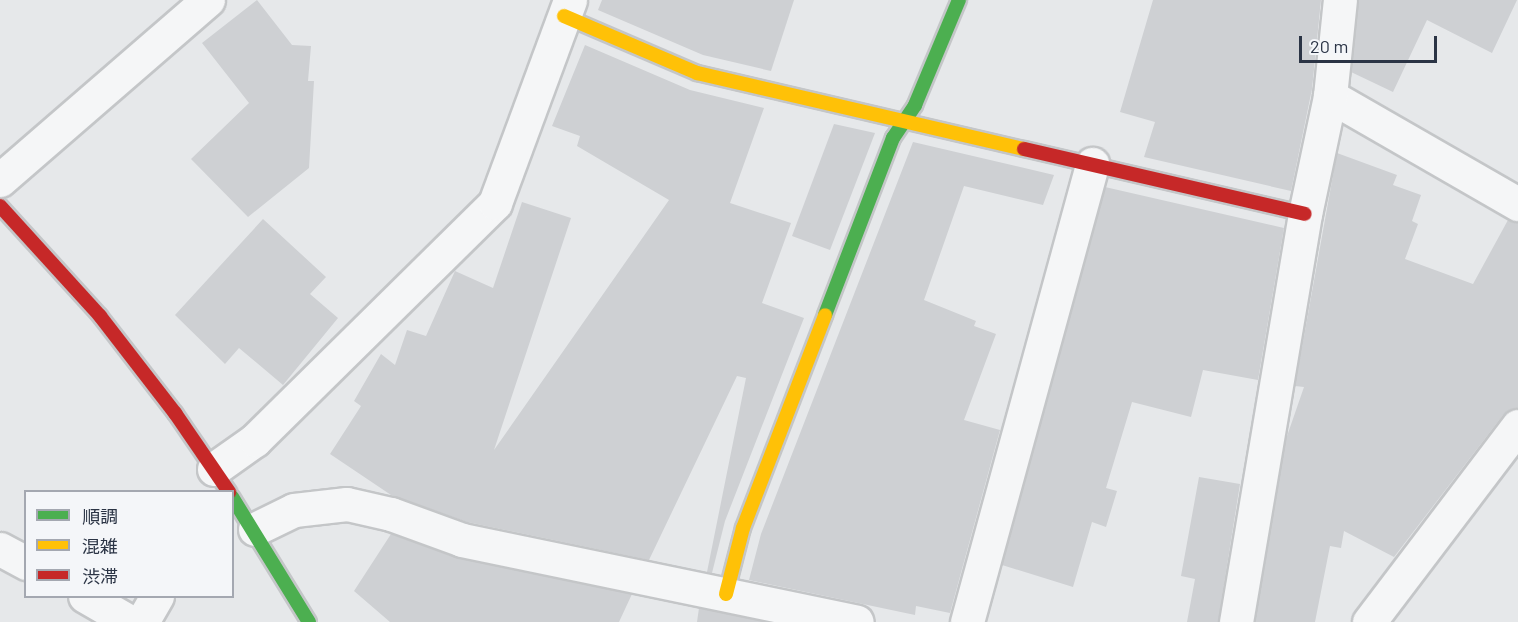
<!DOCTYPE html>
<html>
<head>
<meta charset="utf-8">
<style>
  body { margin:0 }
  #map { position:relative; width:1518px; height:622px; overflow:hidden; background:#e6e8ea; font-family:Barlow,"Noto Sans JP",sans-serif }
  div>[style] { position:absolute }
  .building>* { inset:0; background:#ced0d3 }
  .roads { filter:drop-shadow(2px 0 #c4c6c8) drop-shadow(-2px 0 #c4c6c8) drop-shadow(0 2px #c4c6c8) drop-shadow(0 -2px #c4c6c8) }
  .street>* { height:33px; margin:-16.5px; padding:0 16.5px; transform-origin:16.5px; border-radius:16.5px; background:#f5f6f7 }
  .fast>* { height:14px; margin:-7px; padding:0 7px; transform-origin:7px; border-radius:7px; background:#4caf50 }
  .slow>* { height:14px; margin:-7px; padding:0 7px; transform-origin:7px; border-radius:7px; background:#ffc107 }
  .jam>* { height:14px; margin:-7px; padding:0 7px; transform-origin:7px; border-radius:7px; background:#c62828 }
  span { translate:-50% -50%; white-space:nowrap; text-align:center; line-height:1.15; -webkit-text-stroke:6px #f4f6f9; paint-order:stroke }
  .legend { position:absolute; left:24px; top:490px; width:210px; height:108px; box-sizing:border-box; background:#f4f6f9; border:2px solid #a4a8b1; margin:0; padding:8px 10px; list-style:none; font-size:18px; color:#2b3445 }
  .legend li { display:flex; align-items:center; gap:12px; height:30px }
  .legend b { width:30px; border:2px solid #a4a8b1 }
  .scale { position:absolute; left:1299px; top:36px; width:138px; height:27px; box-sizing:border-box; border:3px solid #2b3445; border-top:0; padding-left:8px; font-size:18px; line-height:21px; white-space:nowrap; color:#2b3445; -webkit-text-stroke:4px #f4f6f9; paint-order:stroke }
</style>
</head>
<body>
<div id="map">
  <div class="building">
    <div style="clip-path:polygon(257px 0,292px 45px,311px 46px,308px 81px,314px 81px,309px 168px,248px 217px,191px 159px,249px 103px,202px 43px)"></div>
    <div style="clip-path:polygon(602px 0,794px 0,771px 71px,703px 55px,598px 10px)"></div>
    <div style="clip-path:polygon(1153px 0,1321px 0,1312px 89px,1291px 191px,1144px 157px,1155px 122px,1120px 112px)"></div>
    <div style="clip-path:polygon(1358px 0,1517px 0,1492px 53px,1427px 20px,1393px 92px,1351px 72px)"></div>
    <div style="clip-path:polygon(585px 45px,690px 90px,764px 108px,730px 203px,791px 223px,762px 303px,804px 318px,725px 521px,712px 573px,707px 572px,746px 378px,737px 376px,649px 560px,467px 522px,391px 495px,330px 454px,361px 406px,354px 401px,381px 354px,395px 365px,407px 330px,426px 336px,455px 271px,493px 288px,522px 202px,571px 218px,494px 450px,669px 200px,577px 146px,580px 136px,552px 126px)"></div>
    <div style="clip-path:polygon(834px 124px,875px 133px,830px 250px,792px 236px)"></div>
    <div style="clip-path:polygon(913px 142px,1054px 175px,1043px 205px,964px 186px,924px 300px,976px 321px,974px 326px,996px 334px,964px 420px,1000px 430px,950px 613px,916px 606px,915px 615px,749px 580px,761px 534px)"></div>
    <div style="clip-path:polygon(1337px 153px,1397px 175px,1393px 185px,1421px 195px,1412px 221px,1418px 224px,1405px 259px,1473px 284px,1508px 220px,1518px 223px,1518px 408px,1503px 415px,1394px 557px,1344px 531px,1341px 548px,1330px 546px,1315px 622px,1255px 622px,1286px 439px,1304px 387px,1295px 386px)"></div>
    <div style="clip-path:polygon(1105px 187px,1284px 228px,1258px 380px,1203px 370px,1191px 417px,1132px 402px,1106px 488px,1117px 491px,1106px 527px,1092px 522px,1073px 587px,1002px 565px)"></div>
    <div style="clip-path:polygon(263px 219px,326px 277px,310px 294px,338px 318px,283px 385px,239px 348px,225px 364px,175px 315px)"></div>
    <div style="clip-path:polygon(1199px 477px,1240px 484px,1218px 622px,1187px 622px,1195px 579px,1181px 576px)"></div>
    <div style="clip-path:polygon(391px 534px,458px 558px,632px 594px,619px 622px,390px 622px,354px 591px)"></div>
    <div style="clip-path:polygon(699px 608px,765px 622px,697px 622px)"></div>
  </div>
  <div class="roads">
    <div class="street">
      <div style="left:1330px;top:96px;width:217px;rotate:29.9deg"></div>
      <div style="left:0;top:180px;width:275px;rotate:-40.9deg"></div>
      <div style="left:214px;top:469px;width:50px;rotate:-35.3deg"></div>
      <div style="left:255px;top:440px;width:337px;rotate:-44.6deg"></div>
      <div style="left:495px;top:203px;width:216px;rotate:-69.7deg"></div>
      <div style="left:255px;top:529px;width:43px;rotate:-26deg"></div>
      <div style="left:294px;top:510px;width:53px;rotate:-6.5deg"></div>
      <div style="left:347px;top:504px;width:45px;rotate:12.8deg"></div>
      <div style="left:391px;top:514px;width:76px;rotate:20.1deg"></div>
      <div style="left:462px;top:540px;width:403px;rotate:11.7deg"></div>
      <div style="left:0;top:549px;width:30px;rotate:28deg"></div>
      <div style="left:85px;top:596px;width:52px;rotate:30deg"></div>
      <div style="left:142px;top:622px;width:30px;rotate:-60deg"></div>
      <div style="left:967px;top:622px;width:475px;rotate:-74.7deg"></div>
      <div style="left:1236px;top:622px;width:414px;rotate:-80.4deg"></div>
      <div style="left:1305px;top:214px;width:121px;rotate:-78deg"></div>
      <div style="left:1330px;top:96px;width:97px;rotate:-84.1deg"></div>
      <div style="left:1369px;top:622px;width:246px;rotate:-52.8deg"></div>
    </div>
    <div class="fast">
      <div style="left:825px;top:315px;width:190px;rotate:-69deg"></div>
      <div style="left:893px;top:138px;width:40px;rotate:-56deg"></div>
      <div style="left:915px;top:105px;width:114px;rotate:-67.3deg"></div>
      <div style="left:232px;top:497px;width:147px;rotate:58.4deg"></div>
    </div>
    <div class="slow">
      <div style="left:564px;top:16px;width:145px;rotate:23.2deg"></div>
      <div style="left:697px;top:73px;width:336px;rotate:13.1deg"></div>
      <div style="left:726px;top:594px;width:68px;rotate:-75.6deg"></div>
      <div style="left:743px;top:528px;width:228px;rotate:-68.9deg"></div>
    </div>
    <div class="jam">
      <div style="left:1024px;top:149px;width:288px;rotate:13deg"></div>
      <div style="left:0;top:206px;width:149px;rotate:47.7deg"></div>
      <div style="left:100px;top:316px;width:123px;rotate:52.3deg"></div>
      <div style="left:175px;top:413px;width:96px;rotate:55.6deg"></div>
    </div>
  </div>
  <ul class="legend">
  <li><b style="height:8px;background:#4caf50"></b>順調</li>
  <li><b style="height:8px;background:#ffc107"></b>混雑</li>
  <li><b style="height:8px;background:#c62828"></b>渋滞</li>
  </ul>
  <div class="scale">20 m</div>
</div>
</body>
</html>
